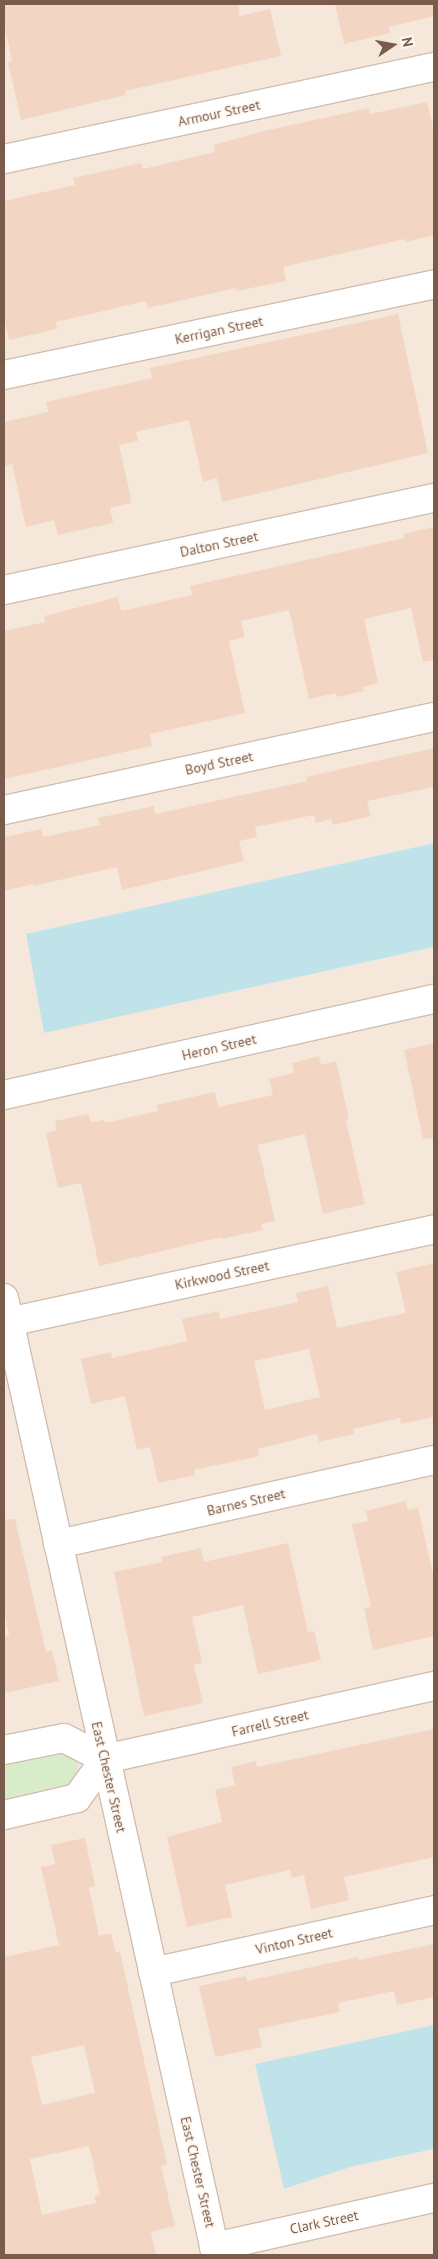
<!DOCTYPE html>
<html>
<head>
<meta charset="utf-8">
<style>
  body { margin:0 }
  #map { position:relative; width:438px; height:2259px; overflow:hidden; background:#fdf6ec; font-family:"PT Sans",sans-serif }
  div>[style] { position:absolute }
  .residential>* { inset:0; background:#f5e8da }
  .green>* { inset:0; background:#d8ecc9 }
  .water>* { inset:0; background:#bfe3e8 }
  .building>* { inset:0; background:#f3d5c3 }
  .roads { filter:drop-shadow(1px 0 #d1beb0) drop-shadow(-1px 0 #d1beb0) drop-shadow(0 1px #d1beb0) drop-shadow(0 -1px #d1beb0) }
  .minor>* { height:28px; margin:-14px; padding:0 14px; transform-origin:14px; border-radius:14px; background:#fff }
  span { translate:-50% -50%; white-space:nowrap; text-align:center; line-height:1.15; -webkit-text-stroke:4px #fffaf3; paint-order:stroke }
  .street-label { font-size:14px; color:#7a5c4d }
  .frame { position:absolute; inset:0; border:5px solid #7a5c4d; pointer-events:none }
  .north { position:absolute; left:368px; top:20px; width:50px; height:50px; -webkit-text-stroke:4px #fffaf3; paint-order:stroke; rotate:78deg; font-size:14px; font-weight:700; line-height:20px; text-align:center; color:#7a5c4d }
  .north::after { content:''; display:block; margin:auto; width:18px; height:22px; background:#7a5c4d; clip-path:polygon(50% 0,100% 100%,50% 72%,0 100%) }
</style>
</head>
<body>
<div id="map">
  <div class="residential">
    <div style="clip-path:polygon(4px 4px,434px 4px,434px 843px,26px 935px,45px 1032px,434px 947px,434px 2025px,255px 2064px,284px 2189px,354px 2166px,434px 2149px,434px 2255px,4px 2255px)"></div>
  </div>
  <div class="green">
    <div style="clip-path:polygon(59px 1748px,72px 1752px,78px 1764px,77px 1775px,70px 1784px,4px 1799px,4px 1760px)"></div>
  </div>
  <div class="water">
    <div style="clip-path:polygon(434px 843px,434px 947px,44px 1033px,26px 934px)"></div>
    <div style="clip-path:polygon(434px 2025px,434px 2149px,354px 2166px,284px 2189px,255px 2064px)"></div>
  </div>
  <div class="building">
    <div style="clip-path:polygon(4px 4px,238px 4px,239px 16px,270px 9px,281px 56px,125px 91px,126px 95px,21px 120px,8px 62px,12px 61px,4px 23px)"></div>
    <div style="clip-path:polygon(335px 4px,434px 4px,434px 16px,389px 27px,390px 33px,344px 44px)"></div>
    <div style="clip-path:polygon(427px 102px,434px 133px,434px 235px,406px 242px,405px 239px,283px 267px,286px 281px,237px 291px,236px 288px,148px 308px,146px 301px,56px 322px,57px 329px,9px 340px,4px 317px,4px 201px,75px 185px,73px 178px,141px 163px,143px 169px,215px 152px,213px 145px,264px 131px,369px 108px,370px 114px)"></div>
    <div style="clip-path:polygon(398px 314px,428px 453px,222px 502px,217px 478px,203px 482px,189px 420px,136px 432px,138px 441px,119px 445px,132px 503px,110px 508px,113px 523px,58px 535px,54px 520px,26px 527px,12px 464px,4px 466px,4px 422px,48px 412px,46px 402px,152px 378px,150px 368px)"></div>
    <div style="clip-path:polygon(434px 527px,434px 660px,423px 662px,411px 608px,364px 619px,378px 683px,362px 687px,364px 691px,337px 697px,336px 693px,309px 699px,289px 610px,241px 621px,245px 637px,229px 641px,245px 713px,150px 734px,152px 746px,4px 779px,4px 631px,45px 622px,44px 616px,118px 597px,121px 611px,192px 595px,190px 586px,404px 538px,403px 534px)"></div>
    <div style="clip-path:polygon(434px 748px,434px 787px,367px 801px,371px 816px,333px 825px,331px 819px,316px 823px,314px 815px,255px 827px,257px 837px,239px 841px,244px 861px,122px 890px,117px 867px,33px 886px,33px 884px,4px 891px,4px 837px,41px 829px,43px 837px,100px 825px,98px 818px,154px 806px,155px 814px,307px 781px,306px 777px)"></div>
    <div style="clip-path:polygon(434px 1043px,434px 1138px,423px 1139px,404px 1050px)"></div>
    <div style="clip-path:polygon(319px 1056px,321px 1065px,336px 1061px,349px 1119px,346px 1120px,365px 1204px,323px 1214px,305px 1134px,258px 1145px,275px 1221px,261px 1224px,263px 1230px,222px 1239px,221px 1237px,99px 1266px,81px 1183px,58px 1188px,46px 1133px,57px 1130px,55px 1121px,88px 1114px,91px 1122px,104px 1120px,105px 1123px,158px 1111px,157px 1105px,215px 1092px,218px 1107px,273px 1095px,269px 1079px,294px 1073px,292px 1063px)"></div>
    <div style="clip-path:polygon(evenodd,434px 1263px,434px 1417px,401px 1424px,400px 1418px,353px 1429px,354px 1434px,319px 1442px,317px 1434px,258px 1449px,259px 1456px,194px 1470px,195px 1475px,158px 1483px,150px 1447px,137px 1450px,125px 1396px,91px 1404px,81px 1359px,111px 1352px,112px 1358px,187px 1341px,182px 1319px,219px 1311px,220px 1319px,298px 1302px,296px 1293px,328px 1286px,337px 1328px,406px 1313px,396px 1272px,434px 1263px,309px 1349px,320px 1397px,265px 1410px,254px 1361px,309px 1349px)"></div>
    <div style="clip-path:polygon(406px 1501px,408px 1510px,418px 1508px,434px 1578px,434px 1636px,373px 1650px,364px 1608px,371px 1607px,352px 1524px,368px 1521px,366px 1511px)"></div>
    <div style="clip-path:polygon(15px 1519px,46px 1652px,52px 1650px,59px 1681px,4px 1693px,4px 1636px,9px 1635px,4px 1610px,4px 1520px)"></div>
    <div style="clip-path:polygon(288px 1543px,308px 1632px,314px 1631px,321px 1660px,258px 1674px,243px 1605px,192px 1617px,202px 1663px,194px 1665px,203px 1703px,144px 1716px,114px 1572px,162px 1562px,161px 1557px,201px 1548px,204px 1562px)"></div>
    <div style="clip-path:polygon(434px 1729px,434px 1857px,344px 1877px,349px 1900px,311px 1909px,304px 1875px,292px 1878px,290px 1870px,225px 1885px,232px 1917px,187px 1927px,167px 1837px,222px 1822px,215px 1790px,235px 1785px,231px 1767px,256px 1761px,257px 1767px)"></div>
    <div style="clip-path:polygon(evenodd,85px 1838px,95px 1886px,89px 1888px,99px 1936px,111px 1933px,116px 1953px,120px 1952px,167px 2164px,161px 2166px,175px 2226px,151px 2232px,156px 2255px,4px 2255px,4px 1957px,59px 1945px,41px 1867px,55px 1864px,51px 1845px,85px 1838px,84px 2045px,95px 2093px,42px 2105px,31px 2057px,84px 2045px,85px 1838px,89px 2146px,100px 2195px,94px 2196px,96px 2203px,42px 2215px,30px 2159px,89px 2146px)"></div>
    <div style="clip-path:polygon(434px 1944px,434px 1997px,397px 2005px,394px 1991px,338px 2003px,340px 2012px,258px 2029px,262px 2047px,215px 2057px,199px 1986px,246px 1976px,247px 1981px,358px 1957px,359px 1960px)"></div>
  </div>
  <div class="roads">
    <div class="minor">
      <div style="left:4px;top:159px;width:440px;rotate:-12.1deg"></div>
      <div style="left:4px;top:375px;width:440px;rotate:-11.9deg"></div>
      <div style="left:4px;top:590px;width:440px;rotate:-12.1deg"></div>
      <div style="left:4px;top:810px;width:440px;rotate:-12.2deg"></div>
      <div style="left:4px;top:1095px;width:441px;rotate:-12.6deg"></div>
      <div style="left:4px;top:1298px;width:980px;rotate:77.51deg"></div>
      <div style="left:9px;top:1322px;width:435px;rotate:-12.3deg"></div>
      <div style="left:58px;top:1544px;width:385px;rotate:-12.6deg"></div>
      <div style="left:4px;top:1750px;width:61px;rotate:-11.3deg"></div>
      <div style="left:64px;top:1738px;width:46px;rotate:27.1deg"></div>
      <div style="left:105px;top:1759px;width:337px;rotate:-12.5deg"></div>
      <div style="left:4px;top:1815px;width:75px;rotate:-13.1deg"></div>
      <div style="left:77px;top:1798px;width:48px;rotate:-54.3deg"></div>
      <div style="left:153px;top:1972px;width:288px;rotate:-12.4deg"></div>
      <div style="left:214px;top:2247px;width:225px;rotate:-12.6deg"></div>
    </div>
  </div>
  <div class="street-label">
    <span style="left:219px;top:113px;rotate:-12deg">Armour Street</span>
    <span style="left:219px;top:330px;rotate:-12deg">Kerrigan Street</span>
    <span style="left:219px;top:544px;rotate:-12deg">Dalton Street</span>
    <span style="left:219px;top:763px;rotate:-12deg">Boyd Street</span>
    <span style="left:219px;top:1047px;rotate:-13deg">Heron Street</span>
    <span style="left:222px;top:1275px;rotate:-12deg">Kirkwood Street</span>
    <span style="left:246px;top:1502px;rotate:-13deg">Barnes Street</span>
    <span style="left:270px;top:1723px;rotate:-13deg">Farrell Street</span>
    <span style="left:109px;top:1777px;rotate:77deg">East Chester Street</span>
    <span style="left:294px;top:1941px;rotate:-13deg">Vinton Street</span>
    <span style="left:198px;top:2172px;rotate:77deg">East Chester Street</span>
    <span style="left:324px;top:2222px;rotate:-12deg">Clark Street</span>
  </div>
  <div class="frame"></div>
  <div class="north">N</div>
</div>
</body>
</html>
